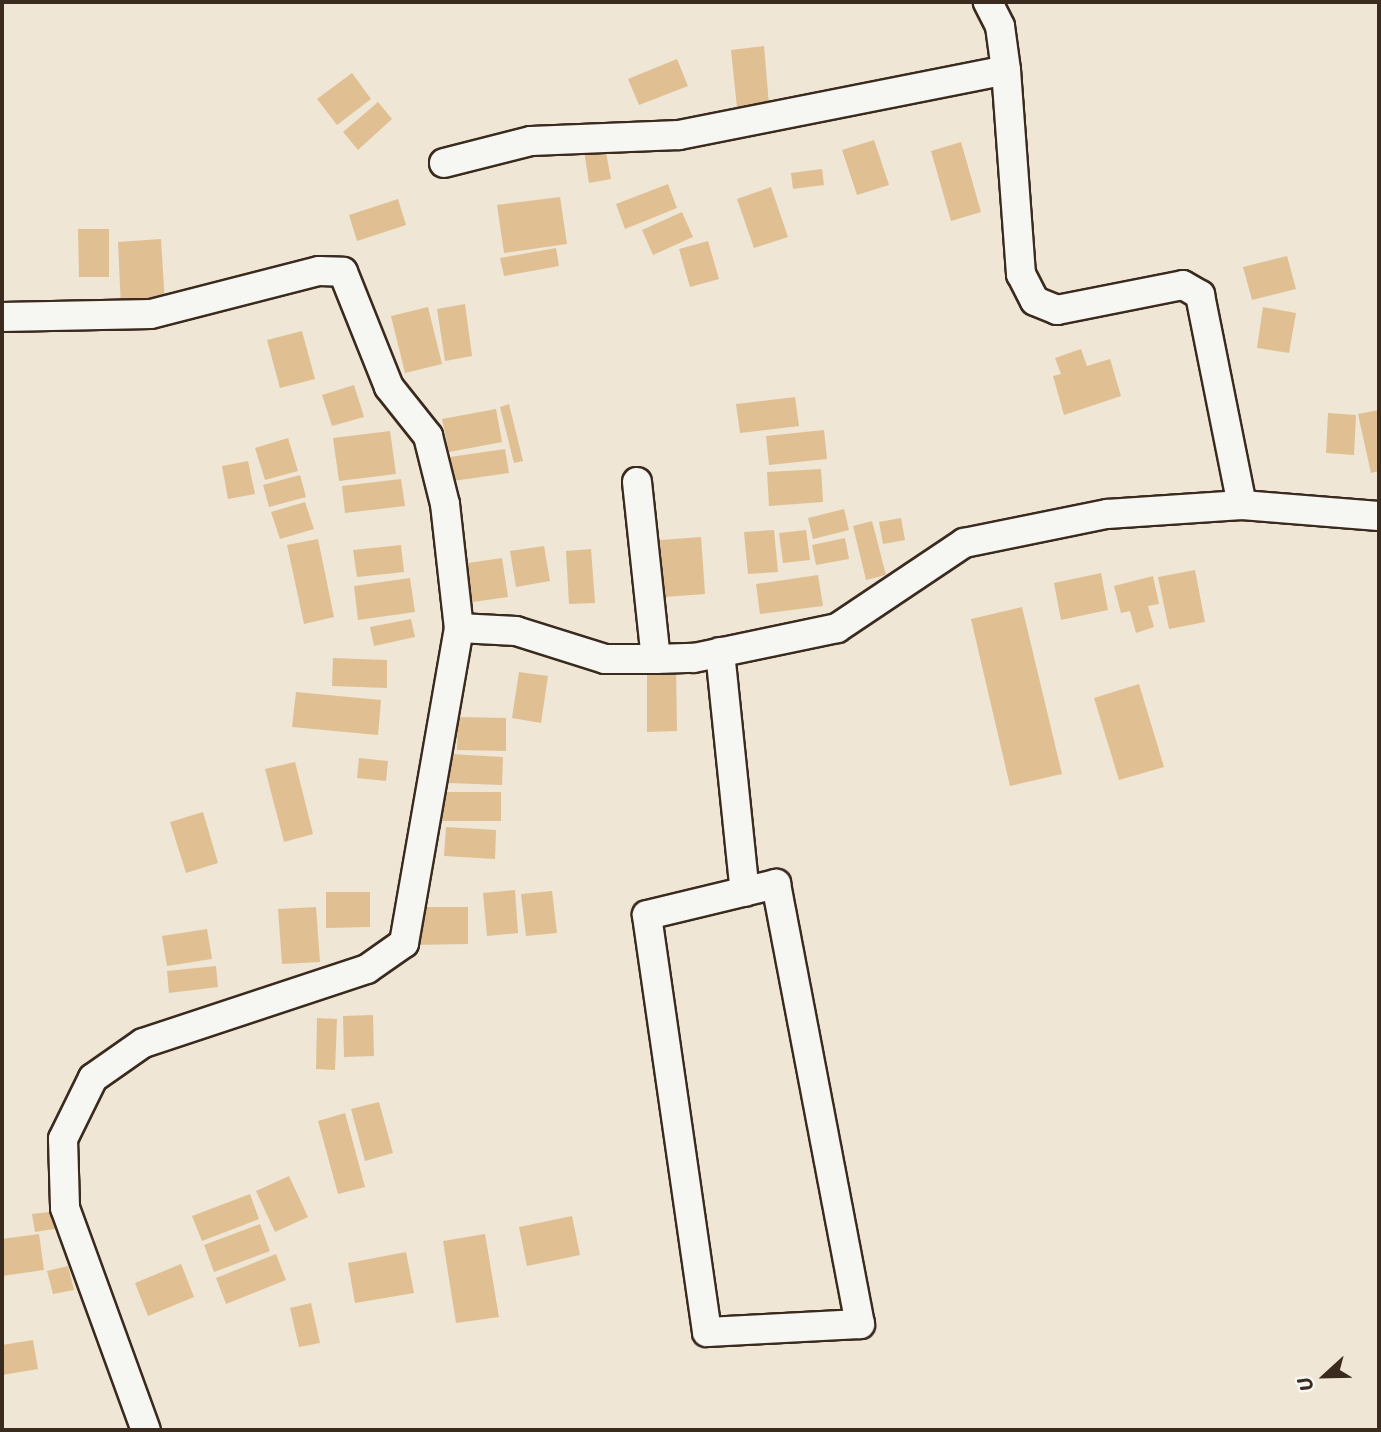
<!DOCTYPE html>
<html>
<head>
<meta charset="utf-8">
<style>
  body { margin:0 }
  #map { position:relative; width:1381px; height:1432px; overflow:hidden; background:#efe6d6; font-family:Sriracha,sans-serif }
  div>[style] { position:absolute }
  .building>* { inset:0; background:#e0c093 }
  .roads { filter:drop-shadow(2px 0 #3b2a1e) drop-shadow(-2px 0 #3b2a1e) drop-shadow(0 2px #3b2a1e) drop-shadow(0 -2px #3b2a1e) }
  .minor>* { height:28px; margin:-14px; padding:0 14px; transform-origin:14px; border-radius:14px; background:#f6f6f2 }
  span { translate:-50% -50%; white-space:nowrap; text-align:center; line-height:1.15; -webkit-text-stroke:5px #f6f6f2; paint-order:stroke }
  .frame { position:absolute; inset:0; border:4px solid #3b2a1e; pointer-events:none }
  .north { position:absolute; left:1290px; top:1341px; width:70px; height:70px; -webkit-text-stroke:5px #f6f6f2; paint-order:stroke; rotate:248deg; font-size:19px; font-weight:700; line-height:28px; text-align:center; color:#3b2a1e }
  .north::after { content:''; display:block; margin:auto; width:24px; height:32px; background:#3b2a1e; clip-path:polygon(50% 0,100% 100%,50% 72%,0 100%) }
</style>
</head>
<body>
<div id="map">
  <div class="building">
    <div style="clip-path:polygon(764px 46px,769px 105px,737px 108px,731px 50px)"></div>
    <div style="clip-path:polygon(677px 59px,688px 86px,639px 105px,628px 79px)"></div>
    <div style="clip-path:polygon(352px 73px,371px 99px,337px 125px,317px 99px)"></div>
    <div style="clip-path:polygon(378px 102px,392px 119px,358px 150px,343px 132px)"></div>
    <div style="clip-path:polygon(874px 140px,889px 185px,857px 195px,842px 150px)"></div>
    <div style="clip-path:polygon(961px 142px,981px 212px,951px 221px,931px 151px)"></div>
    <div style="clip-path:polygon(605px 147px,611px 179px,589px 183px,584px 150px)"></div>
    <div style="clip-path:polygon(822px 169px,824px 185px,793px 189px,791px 173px)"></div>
    <div style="clip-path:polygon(668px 184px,677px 208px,625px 229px,616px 204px)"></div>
    <div style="clip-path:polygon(771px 187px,788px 237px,754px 248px,737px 199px)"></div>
    <div style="clip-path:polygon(560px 197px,567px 244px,504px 253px,497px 205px)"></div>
    <div style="clip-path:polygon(398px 199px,406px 225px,357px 241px,349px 215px)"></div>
    <div style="clip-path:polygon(682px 212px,693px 237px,653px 255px,642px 230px)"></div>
    <div style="clip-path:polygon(78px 229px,109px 229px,109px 277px,79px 277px)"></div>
    <div style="clip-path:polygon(161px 239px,165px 304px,121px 307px,118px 242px)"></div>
    <div style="clip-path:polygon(708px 241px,719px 279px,690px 287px,679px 249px)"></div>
    <div style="clip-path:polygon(556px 248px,559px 266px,504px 276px,500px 258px)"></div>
    <div style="clip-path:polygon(1287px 256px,1296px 289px,1252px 300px,1243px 267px)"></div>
    <div style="clip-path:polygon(465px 304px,472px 356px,445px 361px,437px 309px)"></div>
    <div style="clip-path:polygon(428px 307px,442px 364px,405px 373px,391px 316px)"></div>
    <div style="clip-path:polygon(1263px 307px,1296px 313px,1289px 353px,1257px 348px)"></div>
    <div style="clip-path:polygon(302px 331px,315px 379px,280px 388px,267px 340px)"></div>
    <div style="clip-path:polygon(1081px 349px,1087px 366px,1110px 359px,1121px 396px,1064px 415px,1053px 376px,1061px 374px,1055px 358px)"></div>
    <div style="clip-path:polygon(354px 385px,364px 417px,332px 426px,322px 395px)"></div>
    <div style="clip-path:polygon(795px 397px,799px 426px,740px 433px,736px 404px)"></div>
    <div style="clip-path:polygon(509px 404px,523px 461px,514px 463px,500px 407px)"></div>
    <div style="clip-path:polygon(496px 409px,502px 442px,449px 452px,442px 419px)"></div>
    <div style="clip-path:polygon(1379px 410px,1379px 471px,1371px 473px,1358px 414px)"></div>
    <div style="clip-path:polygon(1328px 413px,1356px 415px,1354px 455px,1326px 453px)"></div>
    <div style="clip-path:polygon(824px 430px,827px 459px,769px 465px,766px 436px)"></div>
    <div style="clip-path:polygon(390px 431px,396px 474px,339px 481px,333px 438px)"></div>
    <div style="clip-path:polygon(288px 438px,298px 471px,265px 480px,255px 448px)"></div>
    <div style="clip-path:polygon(505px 449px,509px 473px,453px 481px,450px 457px)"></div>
    <div style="clip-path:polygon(248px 461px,255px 494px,228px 499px,222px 466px)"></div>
    <div style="clip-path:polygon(821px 469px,823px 502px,769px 506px,767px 472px)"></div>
    <div style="clip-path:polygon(300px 475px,306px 497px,269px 507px,263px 485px)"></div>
    <div style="clip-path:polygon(401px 479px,405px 506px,345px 513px,342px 486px)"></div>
    <div style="clip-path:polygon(305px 502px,314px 529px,280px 539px,271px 512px)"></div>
    <div style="clip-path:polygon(844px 509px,849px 530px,813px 539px,808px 518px)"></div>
    <div style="clip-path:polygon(901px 518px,905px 540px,883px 544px,879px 522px)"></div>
    <div style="clip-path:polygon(872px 521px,886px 575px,866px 580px,853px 526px)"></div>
    <div style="clip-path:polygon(774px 530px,778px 572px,748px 574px,744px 532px)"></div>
    <div style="clip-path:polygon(806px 530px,810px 560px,783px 563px,779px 533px)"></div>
    <div style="clip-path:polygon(701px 537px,705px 594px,665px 597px,660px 540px)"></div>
    <div style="clip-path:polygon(845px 538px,849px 559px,816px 565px,812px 545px)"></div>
    <div style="clip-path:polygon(318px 539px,334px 617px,304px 624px,287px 545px)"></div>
    <div style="clip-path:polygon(401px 545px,404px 572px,357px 577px,353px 550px)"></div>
    <div style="clip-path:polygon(544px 546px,550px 581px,516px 587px,510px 551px)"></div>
    <div style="clip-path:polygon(591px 549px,595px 603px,569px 604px,566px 551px)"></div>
    <div style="clip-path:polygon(502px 558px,508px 597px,466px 603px,461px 564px)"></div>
    <div style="clip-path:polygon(1195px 570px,1205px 622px,1169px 629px,1158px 577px)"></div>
    <div style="clip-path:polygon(1101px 573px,1108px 610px,1061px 620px,1054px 583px)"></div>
    <div style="clip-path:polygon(818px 575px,823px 606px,760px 614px,756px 584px)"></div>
    <div style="clip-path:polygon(1153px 576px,1159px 604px,1148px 606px,1154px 627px,1136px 633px,1130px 611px,1121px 613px,1114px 586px)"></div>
    <div style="clip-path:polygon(410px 578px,415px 612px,358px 620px,354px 586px)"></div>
    <div style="clip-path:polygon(1022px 607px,1062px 774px,1010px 786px,971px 619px)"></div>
    <div style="clip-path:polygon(411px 619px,415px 637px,374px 646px,370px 627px)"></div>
    <div style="clip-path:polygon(333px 658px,387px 660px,387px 688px,332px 686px)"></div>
    <div style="clip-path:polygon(647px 667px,676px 667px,677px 731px,647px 732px)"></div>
    <div style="clip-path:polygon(519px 672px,548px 676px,541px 723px,512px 718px)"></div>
    <div style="clip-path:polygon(1139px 684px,1164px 767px,1119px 780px,1094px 698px)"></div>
    <div style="clip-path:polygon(296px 692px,381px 700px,378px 735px,292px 727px)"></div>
    <div style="clip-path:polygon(458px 717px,506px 718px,506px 751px,457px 750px)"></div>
    <div style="clip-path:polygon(451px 754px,503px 757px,502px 785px,449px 783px)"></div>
    <div style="clip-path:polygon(359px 758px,388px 761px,386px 781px,357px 778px)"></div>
    <div style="clip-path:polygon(295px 762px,313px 834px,284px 842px,265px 769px)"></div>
    <div style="clip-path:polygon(439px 792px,501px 792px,501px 821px,439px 821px)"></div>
    <div style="clip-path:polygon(203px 812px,218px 863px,186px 873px,170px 822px)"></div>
    <div style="clip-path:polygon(446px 827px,496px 830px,495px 859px,444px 856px)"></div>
    <div style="clip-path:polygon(515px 890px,518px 933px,487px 936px,483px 893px)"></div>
    <div style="clip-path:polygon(552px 891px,557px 933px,526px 936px,521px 894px)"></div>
    <div style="clip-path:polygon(326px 892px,370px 892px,370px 927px,326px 928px)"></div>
    <div style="clip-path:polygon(316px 907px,320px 962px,282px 964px,278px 909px)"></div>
    <div style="clip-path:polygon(414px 907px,468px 907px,468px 944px,414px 945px)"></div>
    <div style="clip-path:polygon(207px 929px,212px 959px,167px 966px,162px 936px)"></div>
    <div style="clip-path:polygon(216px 966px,218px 987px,169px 993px,167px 971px)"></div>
    <div style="clip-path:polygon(373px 1015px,374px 1056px,344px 1057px,343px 1016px)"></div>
    <div style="clip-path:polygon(317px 1018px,337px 1019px,335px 1070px,316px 1069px)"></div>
    <div style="clip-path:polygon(379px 1102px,393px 1153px,365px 1161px,351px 1109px)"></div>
    <div style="clip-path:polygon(345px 1113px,365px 1187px,338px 1194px,318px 1121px)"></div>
    <div style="clip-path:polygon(289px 1176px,308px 1217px,275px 1232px,256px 1191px)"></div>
    <div style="clip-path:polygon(250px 1194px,259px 1219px,202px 1241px,192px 1216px)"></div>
    <div style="clip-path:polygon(58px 1211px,60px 1228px,35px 1232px,32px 1214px)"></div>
    <div style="clip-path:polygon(572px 1216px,580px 1255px,527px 1266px,519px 1227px)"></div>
    <div style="clip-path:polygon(260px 1224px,270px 1251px,214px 1272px,204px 1245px)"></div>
    <div style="clip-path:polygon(39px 1234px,44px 1270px,2px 1276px,2px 1239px)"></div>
    <div style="clip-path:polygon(485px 1234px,499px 1317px,456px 1323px,443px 1241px)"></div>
    <div style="clip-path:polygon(406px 1252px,414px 1293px,355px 1303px,348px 1263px)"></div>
    <div style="clip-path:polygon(276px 1254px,286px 1280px,226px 1304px,216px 1278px)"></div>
    <div style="clip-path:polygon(181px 1264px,194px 1297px,148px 1316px,135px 1283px)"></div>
    <div style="clip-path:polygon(68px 1266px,74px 1290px,53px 1294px,47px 1271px)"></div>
    <div style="clip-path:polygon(311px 1303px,320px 1343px,299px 1347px,290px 1308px)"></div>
    <div style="clip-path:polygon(33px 1340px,38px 1369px,2px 1375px,2px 1345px)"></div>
  </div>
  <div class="roads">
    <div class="minor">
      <div style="left:1006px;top:70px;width:205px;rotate:85.8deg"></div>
      <div style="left:1021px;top:274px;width:30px;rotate:63deg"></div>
      <div style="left:1035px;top:301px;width:24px;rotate:22deg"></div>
      <div style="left:1057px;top:310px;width:128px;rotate:-11.2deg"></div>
      <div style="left:1183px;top:285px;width:20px;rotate:30deg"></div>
      <div style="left:1200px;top:295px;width:214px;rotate:78.7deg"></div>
      <div style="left:444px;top:163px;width:90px;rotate:-14.2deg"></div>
      <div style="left:531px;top:141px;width:148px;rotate:-2.3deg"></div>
      <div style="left:679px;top:135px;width:333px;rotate:-11.2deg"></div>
      <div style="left:1006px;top:70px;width:44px;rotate:-97.8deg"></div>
      <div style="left:1000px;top:26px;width:27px;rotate:-117deg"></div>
      <div style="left:2px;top:317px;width:149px;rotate:-1.2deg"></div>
      <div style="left:151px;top:314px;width:173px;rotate:-14.4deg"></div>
      <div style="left:319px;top:271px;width:24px;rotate:2deg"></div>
      <div style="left:343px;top:272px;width:124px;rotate:68.2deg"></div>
      <div style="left:389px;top:387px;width:63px;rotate:51.5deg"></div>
      <div style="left:428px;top:436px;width:70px;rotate:76deg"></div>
      <div style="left:445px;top:504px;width:125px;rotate:83.6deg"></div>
      <div style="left:459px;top:628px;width:320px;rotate:99.9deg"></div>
      <div style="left:404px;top:943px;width:45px;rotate:144.9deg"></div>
      <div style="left:367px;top:969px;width:236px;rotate:161.7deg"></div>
      <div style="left:143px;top:1043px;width:61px;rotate:145deg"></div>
      <div style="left:93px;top:1078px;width:68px;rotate:116.2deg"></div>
      <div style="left:63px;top:1139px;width:69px;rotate:88.3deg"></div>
      <div style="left:65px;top:1208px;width:236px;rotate:70deg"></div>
      <div style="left:637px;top:482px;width:178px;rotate:83.9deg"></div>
      <div style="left:656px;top:659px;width:38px;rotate:-2deg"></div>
      <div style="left:694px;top:658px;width:146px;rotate:-11.8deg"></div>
      <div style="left:837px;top:628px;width:153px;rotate:-33.8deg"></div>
      <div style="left:964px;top:543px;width:146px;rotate:-11.5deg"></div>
      <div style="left:1107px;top:514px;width:135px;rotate:-3.8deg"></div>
      <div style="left:1242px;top:505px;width:137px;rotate:4.6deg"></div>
      <div style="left:459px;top:628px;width:57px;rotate:3deg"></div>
      <div style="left:516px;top:631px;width:93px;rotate:17.5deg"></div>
      <div style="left:605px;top:659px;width:51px"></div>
      <div style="left:720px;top:652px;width:241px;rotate:84.1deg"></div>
      <div style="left:776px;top:884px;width:448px;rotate:79.2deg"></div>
      <div style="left:860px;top:1324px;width:153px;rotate:177deg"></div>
      <div style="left:707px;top:1332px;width:421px;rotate:-98.2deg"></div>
      <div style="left:647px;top:915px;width:133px;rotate:-13.5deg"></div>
    </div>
  </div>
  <div class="frame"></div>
  <div class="north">U</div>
</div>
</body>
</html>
